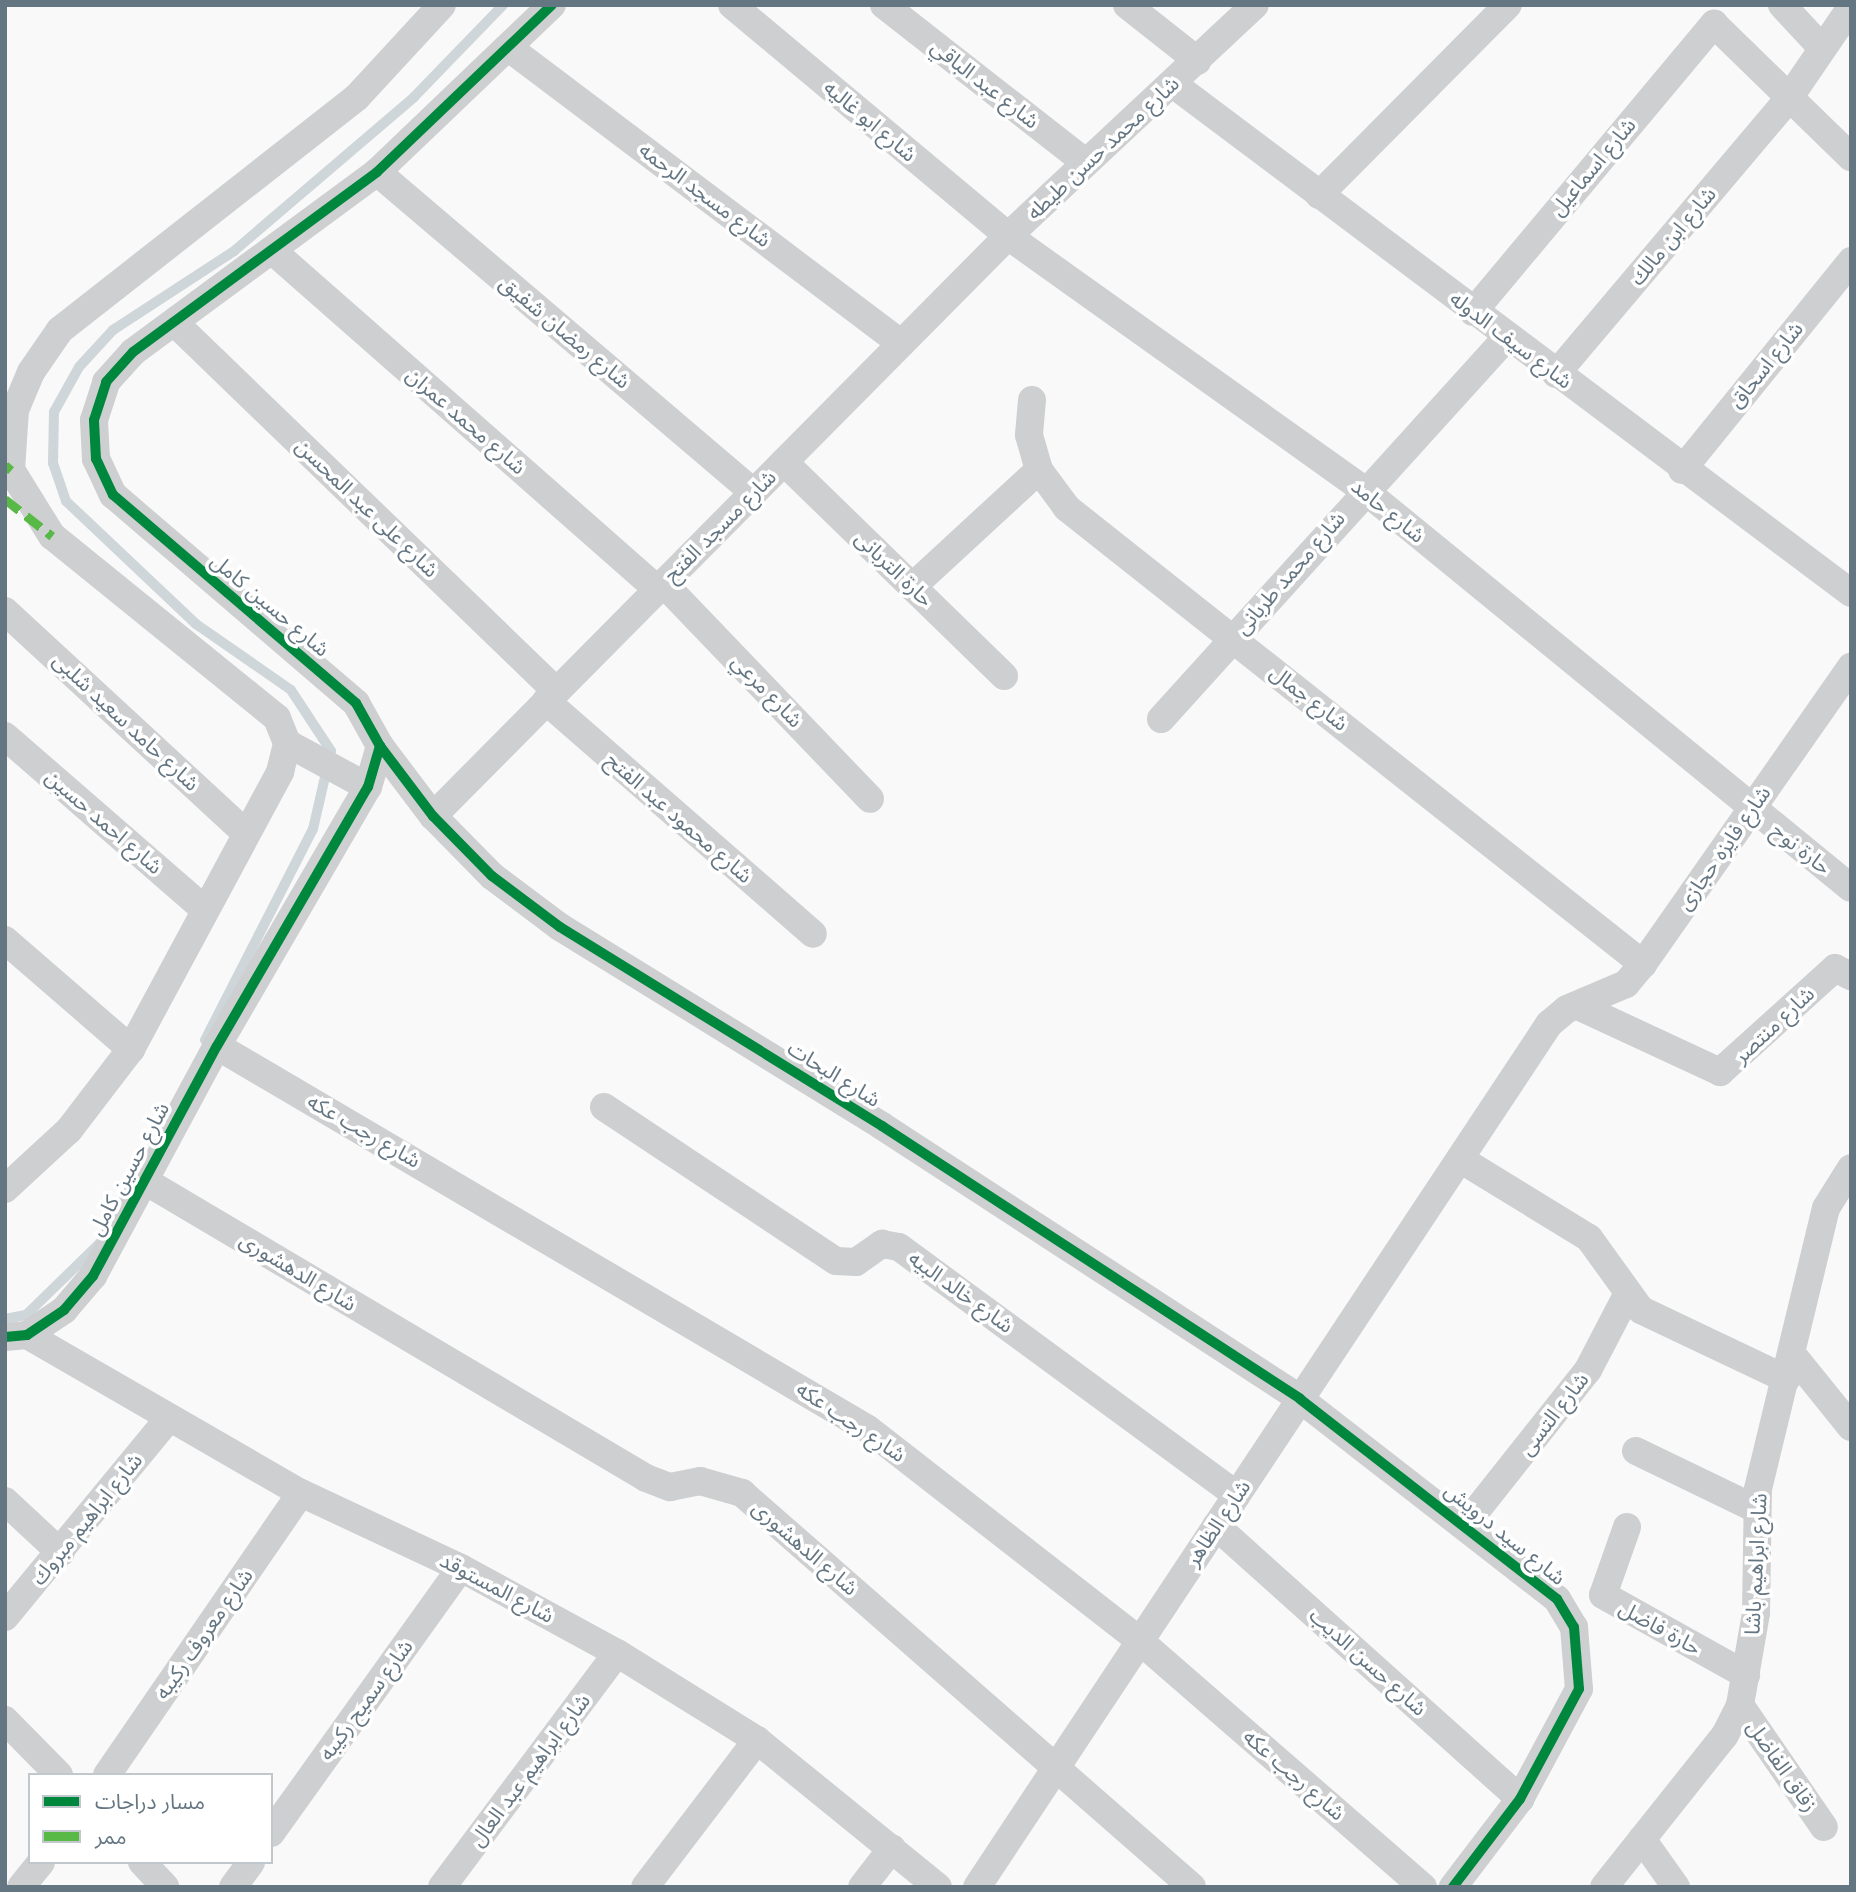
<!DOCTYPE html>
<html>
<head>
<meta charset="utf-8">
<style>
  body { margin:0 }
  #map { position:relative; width:1856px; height:1892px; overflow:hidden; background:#f9f9f9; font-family:Helvetica,"Noto Sans Arabic",sans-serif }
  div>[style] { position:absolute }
  .stream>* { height:10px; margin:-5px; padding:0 5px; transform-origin:5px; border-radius:5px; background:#ced6d9 }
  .street>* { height:28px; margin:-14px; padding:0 14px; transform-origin:14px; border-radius:14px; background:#cecfd0 }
  .quiet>* { height:9px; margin-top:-4.5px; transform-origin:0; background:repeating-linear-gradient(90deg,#58b947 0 18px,transparent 0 27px) }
  .cycleway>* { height:10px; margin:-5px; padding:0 5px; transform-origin:5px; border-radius:5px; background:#00873e }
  span { translate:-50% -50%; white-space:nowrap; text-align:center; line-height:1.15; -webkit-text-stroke:7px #fff; paint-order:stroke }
  .street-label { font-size:21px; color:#657683 }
  .frame { position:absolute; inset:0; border:7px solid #657683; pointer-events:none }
  .legend { position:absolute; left:28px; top:1773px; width:245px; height:91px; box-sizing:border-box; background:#fff; border:2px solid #c1c8cd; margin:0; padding:9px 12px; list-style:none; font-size:21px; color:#657683 }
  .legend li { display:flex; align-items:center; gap:14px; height:35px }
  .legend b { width:35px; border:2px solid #c1c8cd }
</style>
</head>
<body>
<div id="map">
  <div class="stream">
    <div style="left:205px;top:1040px;width:237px;rotate:-62.9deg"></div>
    <div style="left:313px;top:829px;width:80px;rotate:-77deg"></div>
    <div style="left:331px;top:751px;width:73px;rotate:-123.3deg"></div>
    <div style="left:291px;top:690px;width:116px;rotate:-145.2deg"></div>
    <div style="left:196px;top:624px;width:179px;rotate:-136.6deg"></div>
    <div style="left:66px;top:501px;width:40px;rotate:-108.9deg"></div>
    <div style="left:53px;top:463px;width:51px;rotate:-88.9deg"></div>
    <div style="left:54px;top:412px;width:51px;rotate:-60.9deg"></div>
    <div style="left:79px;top:367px;width:50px;rotate:-47.4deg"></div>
    <div style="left:113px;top:330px;width:145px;rotate:-33.1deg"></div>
    <div style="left:234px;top:251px;width:237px;rotate:-40.5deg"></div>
    <div style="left:414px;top:97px;width:128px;rotate:-45.9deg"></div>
    <div style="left:5px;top:1319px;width:21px;rotate:-11deg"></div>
    <div style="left:26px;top:1315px;width:103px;rotate:-44.2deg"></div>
  </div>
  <div class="street">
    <div style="left:732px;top:5px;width:360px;rotate:39.9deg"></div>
    <div style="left:1008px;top:236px;width:437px;rotate:35.5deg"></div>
    <div style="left:1364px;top:490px;width:629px;rotate:39.26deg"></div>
    <div style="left:884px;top:5px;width:256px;rotate:38deg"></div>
    <div style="left:1127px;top:5px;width:90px;rotate:38.3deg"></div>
    <div style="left:1782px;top:5px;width:59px;rotate:47.1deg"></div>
    <div style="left:509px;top:48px;width:491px;rotate:37deg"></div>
    <div style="left:1173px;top:84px;width:848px;rotate:36.9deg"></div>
    <div style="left:377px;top:172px;width:494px;rotate:40.4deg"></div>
    <div style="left:1319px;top:195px;width:268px;rotate:-45.2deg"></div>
    <div style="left:275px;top:253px;width:509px;rotate:41.33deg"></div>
    <div style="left:1473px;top:312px;width:376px;rotate:-50.1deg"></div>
    <div style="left:1714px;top:24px;width:191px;rotate:44.2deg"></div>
    <div style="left:177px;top:325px;width:527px;rotate:44deg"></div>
    <div style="left:1556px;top:374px;width:361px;rotate:-49.8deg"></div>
    <div style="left:1789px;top:98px;width:110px;rotate:-55.7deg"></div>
    <div style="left:1032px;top:400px;width:35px;rotate:95deg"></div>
    <div style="left:1029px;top:435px;width:36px;rotate:74deg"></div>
    <div style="left:1039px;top:470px;width:47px;rotate:53.6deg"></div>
    <div style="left:1067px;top:508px;width:735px;rotate:38.37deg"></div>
    <div style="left:784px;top:462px;width:307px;rotate:44.2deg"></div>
    <div style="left:1682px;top:470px;width:269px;rotate:-51deg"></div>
    <div style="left:663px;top:583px;width:299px;rotate:46.2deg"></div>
    <div style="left:912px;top:587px;width:173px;rotate:-42.7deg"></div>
    <div style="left:5px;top:611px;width:328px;rotate:42.7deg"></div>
    <div style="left:546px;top:701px;width:354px;rotate:41.1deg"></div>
    <div style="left:1161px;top:719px;width:515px;rotate:-47.83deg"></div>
    <div style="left:5px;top:736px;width:262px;rotate:41deg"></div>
    <div style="left:287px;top:743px;width:92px;rotate:28.5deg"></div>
    <div style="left:380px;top:746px;width:88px;rotate:52.9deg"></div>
    <div style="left:433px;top:816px;width:84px;rotate:45.5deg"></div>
    <div style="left:492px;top:876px;width:85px;rotate:36.9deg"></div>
    <div style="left:560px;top:927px;width:379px;rotate:31.7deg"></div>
    <div style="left:882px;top:1126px;width:499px;rotate:33.1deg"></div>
    <div style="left:1300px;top:1399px;width:326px;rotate:37.9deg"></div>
    <div style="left:1557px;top:1599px;width:33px;rotate:59deg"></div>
    <div style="left:1574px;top:1627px;width:62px;rotate:85.4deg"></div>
    <div style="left:1579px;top:1689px;width:125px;rotate:118.2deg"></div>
    <div style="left:1520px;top:1799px;width:111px;rotate:127.3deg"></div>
    <div style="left:433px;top:816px;width:817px;rotate:-45.25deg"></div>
    <div style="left:1008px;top:236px;width:338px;rotate:-43.1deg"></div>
    <div style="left:5px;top:940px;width:167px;rotate:40.9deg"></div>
    <div style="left:1578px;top:1006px;width:157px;rotate:24.9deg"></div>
    <div style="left:1720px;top:1072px;width:155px;rotate:-42.1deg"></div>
    <div style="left:1835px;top:968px;width:18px;rotate:27deg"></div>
    <div style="left:217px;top:1046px;width:755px;rotate:30.47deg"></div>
    <div style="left:868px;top:1429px;width:345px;rotate:37.9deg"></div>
    <div style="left:1140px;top:1641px;width:375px;rotate:41deg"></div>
    <div style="left:604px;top:1107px;width:278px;rotate:33.6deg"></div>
    <div style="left:836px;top:1261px;width:20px;rotate:3deg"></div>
    <div style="left:856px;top:1262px;width:32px;rotate:-35deg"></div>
    <div style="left:882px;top:1244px;width:17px;rotate:10deg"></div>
    <div style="left:899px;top:1247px;width:419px;rotate:36.3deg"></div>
    <div style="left:1460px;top:1159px;width:151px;rotate:31.5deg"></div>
    <div style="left:1589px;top:1238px;width:89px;rotate:54.2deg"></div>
    <div style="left:1641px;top:1310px;width:161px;rotate:25.4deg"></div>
    <div style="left:145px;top:1181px;width:582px;rotate:30.66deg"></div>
    <div style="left:646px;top:1478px;width:26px;rotate:21deg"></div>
    <div style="left:670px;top:1487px;width:31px;rotate:-11deg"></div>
    <div style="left:700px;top:1481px;width:44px;rotate:15.9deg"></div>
    <div style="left:742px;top:1493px;width:598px;rotate:41.2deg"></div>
    <div style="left:5px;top:1189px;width:87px;rotate:-42.7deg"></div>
    <div style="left:69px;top:1130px;width:102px;rotate:-52.6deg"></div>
    <div style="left:131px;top:1049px;width:315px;rotate:-61.7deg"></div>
    <div style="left:280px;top:772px;width:30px;rotate:-76deg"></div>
    <div style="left:287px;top:743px;width:27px;rotate:-112deg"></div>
    <div style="left:277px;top:718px;width:289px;rotate:-141deg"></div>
    <div style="left:52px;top:536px;width:78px;rotate:-121.8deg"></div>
    <div style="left:11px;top:470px;width:60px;rotate:-86.2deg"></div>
    <div style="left:15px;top:410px;width:41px;rotate:-67.2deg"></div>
    <div style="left:31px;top:372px;width:51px;rotate:-55.4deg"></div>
    <div style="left:60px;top:330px;width:377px;rotate:-38.1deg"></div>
    <div style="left:357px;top:97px;width:125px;rotate:-47.3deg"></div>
    <div style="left:27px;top:1335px;width:316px;rotate:30deg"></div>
    <div style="left:301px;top:1493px;width:177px;rotate:25.1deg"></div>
    <div style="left:461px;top:1568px;width:178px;rotate:28.6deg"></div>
    <div style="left:617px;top:1653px;width:165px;rotate:31.9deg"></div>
    <div style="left:757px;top:1740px;width:233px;rotate:39.1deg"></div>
    <div style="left:5px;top:1337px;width:22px;rotate:-5deg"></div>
    <div style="left:27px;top:1335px;width:45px;rotate:-34deg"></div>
    <div style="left:64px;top:1310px;width:45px;rotate:-49.5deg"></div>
    <div style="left:93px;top:1276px;width:261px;rotate:-61.7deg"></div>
    <div style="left:217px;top:1046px;width:300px;rotate:-59.8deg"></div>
    <div style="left:368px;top:787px;width:43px;rotate:-73.7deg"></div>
    <div style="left:380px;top:746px;width:49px;rotate:-119.2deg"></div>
    <div style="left:356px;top:703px;width:320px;rotate:-139.4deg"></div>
    <div style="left:113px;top:495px;width:40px;rotate:-115deg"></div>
    <div style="left:96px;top:459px;width:39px;rotate:-93deg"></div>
    <div style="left:94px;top:420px;width:40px;rotate:-72deg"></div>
    <div style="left:106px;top:382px;width:40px;rotate:-48deg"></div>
    <div style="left:133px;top:352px;width:303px;rotate:-36.4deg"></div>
    <div style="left:377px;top:172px;width:242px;rotate:-43.7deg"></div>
    <div style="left:1792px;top:1354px;width:94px;rotate:51.1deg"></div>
    <div style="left:1636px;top:1451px;width:133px;rotate:25.8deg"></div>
    <div style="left:5px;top:1501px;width:76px;rotate:42.9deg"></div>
    <div style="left:1465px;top:1525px;width:198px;rotate:-51.6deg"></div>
    <div style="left:1588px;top:1370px;width:87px;rotate:-62.5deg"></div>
    <div style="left:1216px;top:1526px;width:409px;rotate:41.9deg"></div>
    <div style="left:1627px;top:1527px;width:72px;rotate:109.4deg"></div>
    <div style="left:1603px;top:1595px;width:164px;rotate:29.2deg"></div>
    <div style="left:5px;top:1617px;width:256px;rotate:-50.5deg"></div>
    <div style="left:1740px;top:1705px;width:148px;rotate:55.5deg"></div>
    <div style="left:5px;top:1720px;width:77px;rotate:45.5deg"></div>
    <div style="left:107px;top:1775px;width:342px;rotate:-55.5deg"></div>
    <div style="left:271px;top:1833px;width:326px;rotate:-54.4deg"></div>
    <div style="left:1642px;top:1839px;width:59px;rotate:54.7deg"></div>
    <div style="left:142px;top:1862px;width:34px;rotate:47deg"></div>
    <div style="left:21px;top:1887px;width:32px;rotate:-51deg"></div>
    <div style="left:233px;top:1887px;width:31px;rotate:-54deg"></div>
    <div style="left:442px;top:1887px;width:292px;rotate:-53.2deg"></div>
    <div style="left:645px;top:1887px;width:185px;rotate:-52.7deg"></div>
    <div style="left:862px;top:1887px;width:49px;rotate:-52.4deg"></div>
    <div style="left:977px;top:1887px;width:1035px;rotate:-56.46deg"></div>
    <div style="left:1549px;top:1024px;width:23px;rotate:-40deg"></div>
    <div style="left:1567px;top:1009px;width:64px;rotate:-23deg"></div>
    <div style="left:1626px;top:984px;width:26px;rotate:-50deg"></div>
    <div style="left:1643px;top:964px;width:363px;rotate:-55deg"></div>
    <div style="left:1604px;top:1887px;width:194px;rotate:-51.5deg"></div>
    <div style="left:1725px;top:1735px;width:34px;rotate:-63deg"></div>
    <div style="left:1740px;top:1705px;width:93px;rotate:-80.1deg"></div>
    <div style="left:1756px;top:1613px;width:124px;rotate:-89.1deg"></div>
    <div style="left:1758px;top:1489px;width:289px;rotate:-76.4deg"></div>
    <div style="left:1826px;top:1208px;width:47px;rotate:-58deg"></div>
  </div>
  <div class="quiet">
    <div style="left:5px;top:465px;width:8px;rotate:40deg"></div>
    <div style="left:5px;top:499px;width:60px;rotate:38.2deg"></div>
  </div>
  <div class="cycleway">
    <div style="left:380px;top:746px;width:88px;rotate:52.9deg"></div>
    <div style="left:433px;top:816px;width:84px;rotate:45.5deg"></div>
    <div style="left:492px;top:876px;width:85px;rotate:36.9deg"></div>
    <div style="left:560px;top:927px;width:379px;rotate:31.7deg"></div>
    <div style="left:882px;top:1126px;width:499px;rotate:33.1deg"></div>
    <div style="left:1300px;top:1399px;width:326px;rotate:37.9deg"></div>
    <div style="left:1557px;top:1599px;width:33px;rotate:59deg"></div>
    <div style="left:1574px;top:1627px;width:62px;rotate:85.4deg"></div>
    <div style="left:1579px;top:1689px;width:125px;rotate:118.2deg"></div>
    <div style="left:1520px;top:1799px;width:111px;rotate:127.3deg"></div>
    <div style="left:5px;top:1337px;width:22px;rotate:-5deg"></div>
    <div style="left:27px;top:1335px;width:45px;rotate:-34deg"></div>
    <div style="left:64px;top:1310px;width:45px;rotate:-49.5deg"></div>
    <div style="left:93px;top:1276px;width:261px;rotate:-61.7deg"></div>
    <div style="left:217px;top:1046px;width:300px;rotate:-59.8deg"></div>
    <div style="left:368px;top:787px;width:43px;rotate:-73.7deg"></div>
    <div style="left:380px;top:746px;width:49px;rotate:-119.2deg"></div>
    <div style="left:356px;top:703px;width:320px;rotate:-139.4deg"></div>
    <div style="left:113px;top:495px;width:40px;rotate:-115deg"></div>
    <div style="left:96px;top:459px;width:39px;rotate:-93deg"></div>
    <div style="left:94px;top:420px;width:40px;rotate:-72deg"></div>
    <div style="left:106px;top:382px;width:40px;rotate:-48deg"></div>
    <div style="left:133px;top:352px;width:303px;rotate:-36.4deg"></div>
    <div style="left:377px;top:172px;width:242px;rotate:-43.7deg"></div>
  </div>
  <div class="street-label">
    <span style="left:985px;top:84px;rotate:38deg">شارع عبد الباقي</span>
    <span style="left:870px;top:121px;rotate:40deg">شارع ابو غاليه</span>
    <span style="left:1103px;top:148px;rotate:-43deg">شارع محمد حسن طيطه</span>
    <span style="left:1593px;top:167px;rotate:-50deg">شارع اسماعيل</span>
    <span style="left:705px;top:195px;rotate:37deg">شارع مسجد الرحمه</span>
    <span style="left:1673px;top:236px;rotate:-50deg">شارع ابن مالك</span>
    <span style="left:565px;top:332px;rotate:40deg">شارع رمضان شفيق</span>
    <span style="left:1511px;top:340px;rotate:37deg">شارع سيف الدوله</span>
    <span style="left:1766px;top:365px;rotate:-51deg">شارع اسحاق</span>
    <span style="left:466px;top:421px;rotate:41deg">شارع محمد عمران</span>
    <span style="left:367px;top:508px;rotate:44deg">شارع على عبد المحسن</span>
    <span style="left:1388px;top:511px;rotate:39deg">شارع حامد</span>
    <span style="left:720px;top:526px;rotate:-45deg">شارع مسجد الفتح</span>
    <span style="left:894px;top:569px;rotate:44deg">حارة التربانى</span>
    <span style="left:1290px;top:573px;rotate:-49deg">شارع محمد طربانى</span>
    <span style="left:270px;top:605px;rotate:40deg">شارع حسين كامل</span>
    <span style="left:767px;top:691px;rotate:46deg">شارع مرعي</span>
    <span style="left:1309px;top:698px;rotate:38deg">شارع جمال</span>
    <span style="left:126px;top:722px;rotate:43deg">شارع حامد سعيد شلبى</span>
    <span style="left:679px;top:818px;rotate:41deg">شارع محمود عبد الفتح</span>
    <span style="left:104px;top:822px;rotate:41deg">شارع احمد حسين</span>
    <span style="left:1724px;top:848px;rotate:-55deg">شارع فايزه حجازى</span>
    <span style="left:1801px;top:849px;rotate:38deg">حارة نوح</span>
    <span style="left:1774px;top:1025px;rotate:-43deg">شارع منتصر</span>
    <span style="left:834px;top:1074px;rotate:32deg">شارع البحات</span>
    <span style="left:364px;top:1131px;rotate:30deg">شارع رجب عكه</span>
    <span style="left:129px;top:1169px;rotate:-62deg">شارع حسين كامل</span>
    <span style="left:298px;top:1272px;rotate:31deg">شارع الدهشورى</span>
    <span style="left:961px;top:1292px;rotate:36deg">شارع خالد البيه</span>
    <span style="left:1554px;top:1414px;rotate:-52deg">شارع التسى</span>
    <span style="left:851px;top:1422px;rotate:34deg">شارع رجب عكه</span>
    <span style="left:87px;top:1519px;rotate:-51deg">شارع ابراهيم مبروك</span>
    <span style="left:1218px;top:1523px;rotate:-56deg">شارع الظاهر</span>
    <span style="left:1505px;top:1534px;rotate:39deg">شارع سيد درويش</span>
    <span style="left:805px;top:1548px;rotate:41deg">شارع الدهشورى</span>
    <span style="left:1756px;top:1564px;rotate:-87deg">شارع ابراهيم باشا</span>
    <span style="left:497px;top:1588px;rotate:28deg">شارع المستوقد</span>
    <span style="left:1660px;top:1628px;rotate:29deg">حارة فاضل</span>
    <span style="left:204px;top:1634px;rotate:-55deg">شارع معروف ركيبه</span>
    <span style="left:1368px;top:1662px;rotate:42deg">شارع حسن الديب</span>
    <span style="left:366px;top:1700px;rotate:-54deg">شارع سميح ركيبه</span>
    <span style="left:1782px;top:1766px;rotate:55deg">زقاق الفاضل</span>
    <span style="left:530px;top:1770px;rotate:-53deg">شارع ابراهيم عبد العال</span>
    <span style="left:1294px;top:1775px;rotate:41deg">شارع رجب عكه</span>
  </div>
  <div class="frame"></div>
  <ul class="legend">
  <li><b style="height:9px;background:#00873e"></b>مسار دراجات</li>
  <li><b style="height:9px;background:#58b947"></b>ممر</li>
  </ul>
</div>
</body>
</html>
